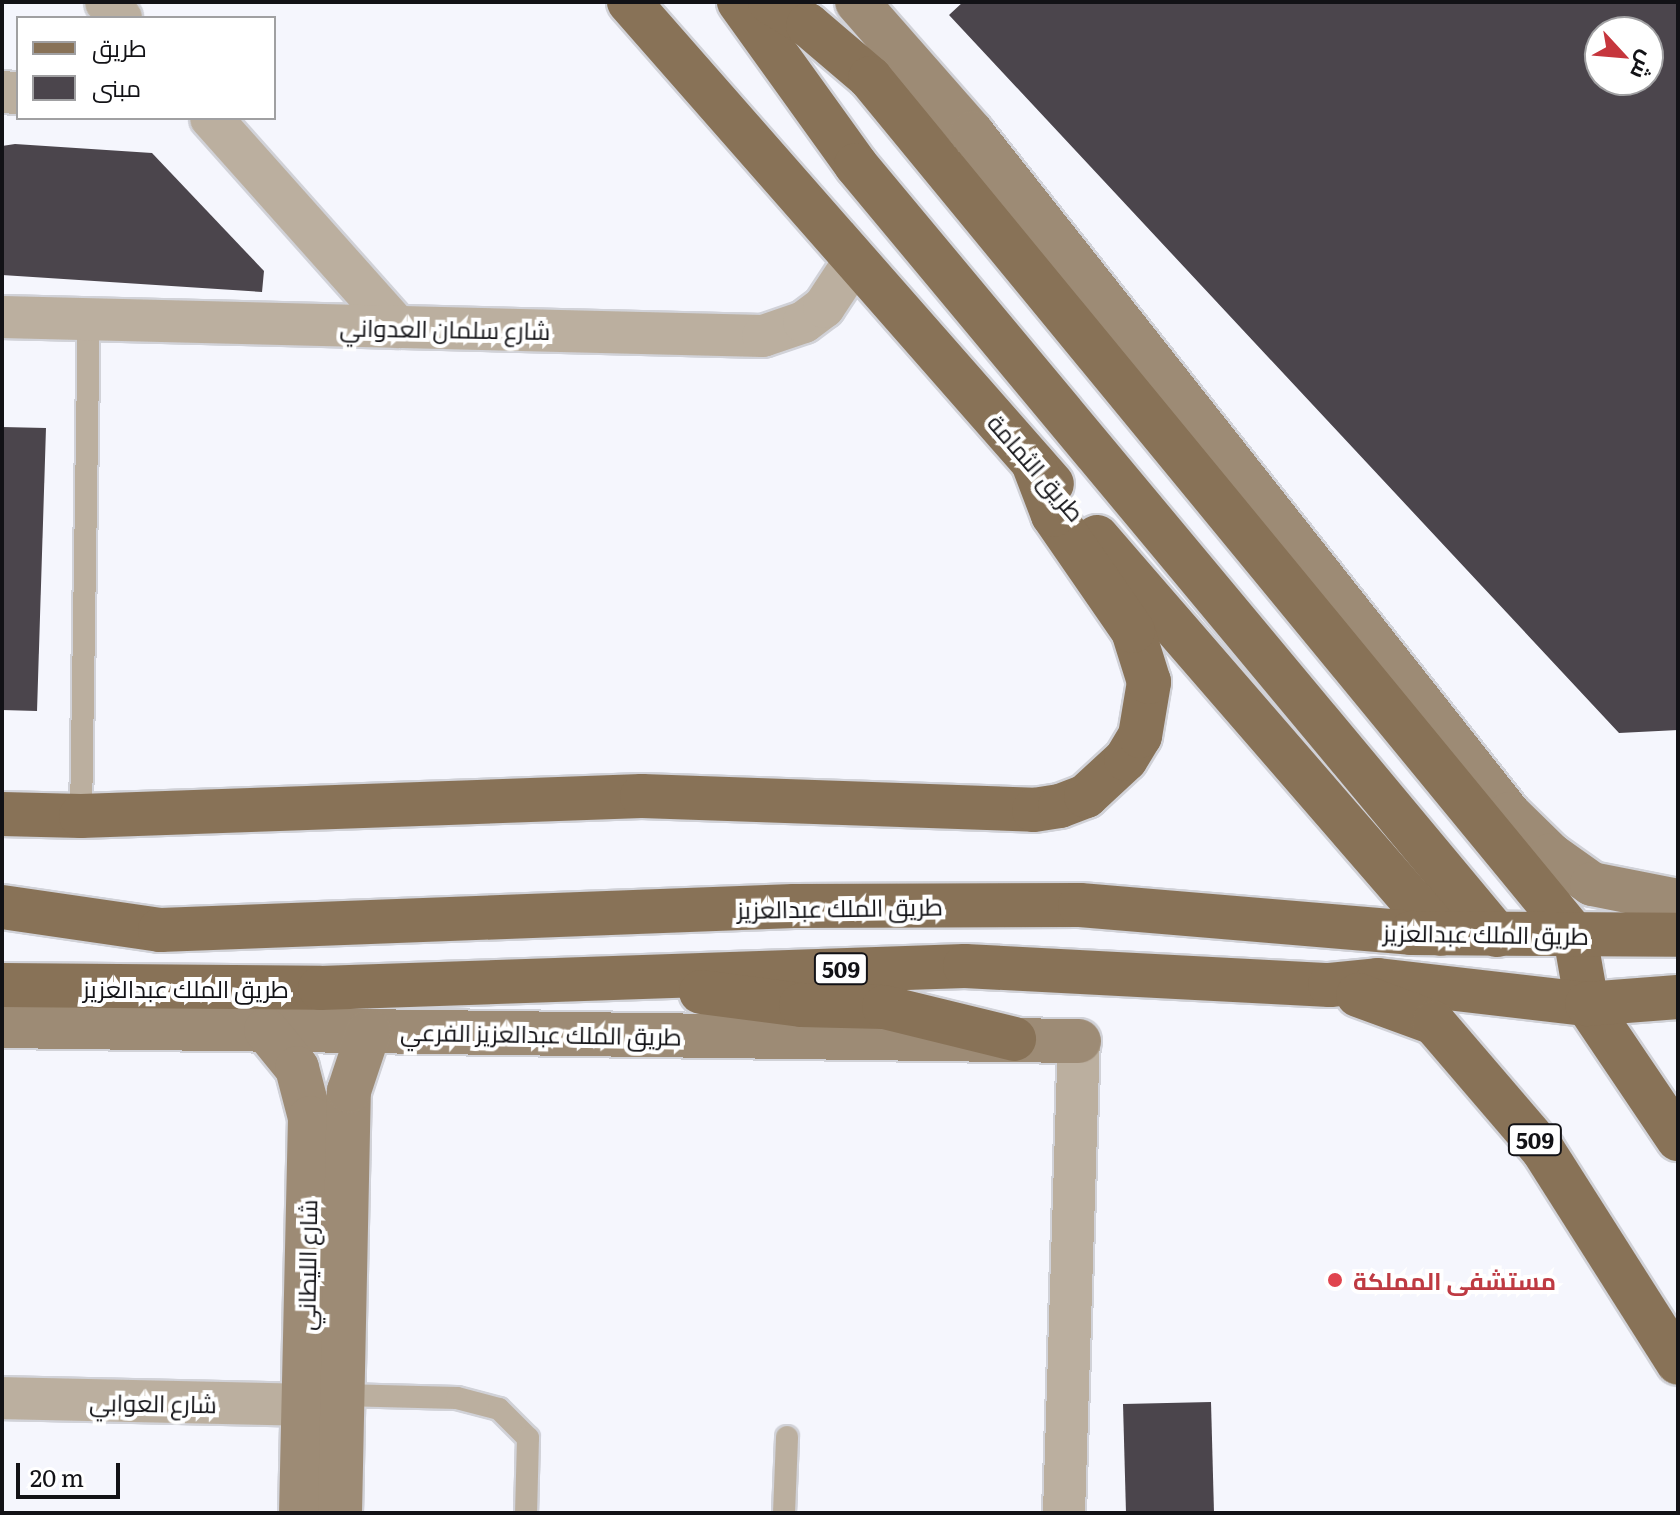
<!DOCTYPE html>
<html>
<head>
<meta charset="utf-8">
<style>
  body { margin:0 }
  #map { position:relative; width:1680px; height:1515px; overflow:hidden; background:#f5f6fd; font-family:Literata,Cairo,serif }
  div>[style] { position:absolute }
  .building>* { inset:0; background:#4b454c }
  .roads { filter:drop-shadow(2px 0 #d1d2d8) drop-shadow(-2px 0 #d1d2d8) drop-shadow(0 2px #d1d2d8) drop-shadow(0 -2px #d1d2d8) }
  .lane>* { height:22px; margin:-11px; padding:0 11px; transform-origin:11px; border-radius:11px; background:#bbaf9f }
  .street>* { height:42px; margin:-21px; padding:0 21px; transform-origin:21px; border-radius:21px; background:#bbaf9f }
  .secondary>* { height:44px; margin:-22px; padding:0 22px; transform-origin:22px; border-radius:22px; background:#9d8b75 }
  .primary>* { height:44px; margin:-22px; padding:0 22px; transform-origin:22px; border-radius:22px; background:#887257 }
  .dots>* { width:22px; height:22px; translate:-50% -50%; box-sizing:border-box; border:4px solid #fff; border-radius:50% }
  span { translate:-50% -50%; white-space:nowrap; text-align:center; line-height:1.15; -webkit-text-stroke:8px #fff; paint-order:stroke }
  .shield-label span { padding:2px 6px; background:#fff; border:2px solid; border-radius:6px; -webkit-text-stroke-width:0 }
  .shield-label { font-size:22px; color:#121216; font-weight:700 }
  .street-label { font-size:24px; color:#121216 }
  .health-label { font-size:24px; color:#be3a42; font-weight:700 }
  .left { translate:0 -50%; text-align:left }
  .frame { position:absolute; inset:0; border:4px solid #121216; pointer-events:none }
  .legend { position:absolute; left:16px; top:16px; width:260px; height:104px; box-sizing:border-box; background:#fff; border:2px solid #a0a0a2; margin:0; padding:10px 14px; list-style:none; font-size:24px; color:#121216 }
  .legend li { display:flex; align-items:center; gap:16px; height:40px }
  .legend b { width:40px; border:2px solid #a0a0a2 }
  .north { position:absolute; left:1584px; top:16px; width:80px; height:80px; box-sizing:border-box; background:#fff; border:2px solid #a0a0a2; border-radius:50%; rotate:116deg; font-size:22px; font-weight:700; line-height:32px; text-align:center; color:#121216 }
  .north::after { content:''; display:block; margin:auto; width:28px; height:36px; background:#c6363d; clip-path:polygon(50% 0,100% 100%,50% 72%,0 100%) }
  .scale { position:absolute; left:16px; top:1463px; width:104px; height:36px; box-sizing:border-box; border:4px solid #121216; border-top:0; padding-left:10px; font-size:24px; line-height:28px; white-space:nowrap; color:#121216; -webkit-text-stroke:6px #fff; paint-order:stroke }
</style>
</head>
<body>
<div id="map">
  <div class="building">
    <div style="clip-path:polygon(evenodd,963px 2px,1678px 2px,1678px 730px,1619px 733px,949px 15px,963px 2px,1600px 32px,1648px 32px,1648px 80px,1600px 80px,1600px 32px)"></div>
    <div style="clip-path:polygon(15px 144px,152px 153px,264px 271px,262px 292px,2px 275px,2px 146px)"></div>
    <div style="clip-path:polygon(2px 427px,46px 428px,37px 711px,2px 710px)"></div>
    <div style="clip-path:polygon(1211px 1402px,1214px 1513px,1126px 1513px,1123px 1404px)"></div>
  </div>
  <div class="roads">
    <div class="lane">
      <div style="left:81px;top:816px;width:497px;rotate:-89.1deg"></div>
      <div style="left:342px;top:1395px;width:115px;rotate:1.5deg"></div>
      <div style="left:457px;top:1398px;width:43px;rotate:14.7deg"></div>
      <div style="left:499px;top:1409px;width:41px;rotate:45deg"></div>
      <div style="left:528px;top:1438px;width:75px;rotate:91.5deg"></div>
      <div style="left:784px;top:1513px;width:76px;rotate:-87.7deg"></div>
    </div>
    <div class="street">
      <div style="left:106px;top:2px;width:22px;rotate:47deg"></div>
      <div style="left:2px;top:92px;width:16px;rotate:4deg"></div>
      <div style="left:211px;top:118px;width:280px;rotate:48.3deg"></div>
      <div style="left:2px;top:317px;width:761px;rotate:1.43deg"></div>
      <div style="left:763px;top:336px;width:43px;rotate:-18.9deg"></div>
      <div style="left:804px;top:322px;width:25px;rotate:-37deg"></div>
      <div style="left:824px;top:307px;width:56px;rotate:-56.6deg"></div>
      <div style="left:2px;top:1398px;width:301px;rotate:1.3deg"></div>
      <div style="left:1064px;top:1513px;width:472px;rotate:-88.2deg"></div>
    </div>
    <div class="secondary">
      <div style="left:857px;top:2px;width:174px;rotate:48.7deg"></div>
      <div style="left:972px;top:133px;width:867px;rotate:51.74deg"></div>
      <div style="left:1509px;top:814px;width:59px;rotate:44.3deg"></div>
      <div style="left:1551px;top:855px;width:50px;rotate:35.3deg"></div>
      <div style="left:1592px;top:884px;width:88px;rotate:11.2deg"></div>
      <div style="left:2px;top:1026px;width:1077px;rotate:0.8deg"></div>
      <div style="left:266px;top:1030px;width:49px;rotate:50.8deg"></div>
      <div style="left:297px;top:1068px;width:52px;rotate:75.4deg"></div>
      <div style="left:310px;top:1118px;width:395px;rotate:91.3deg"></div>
      <div style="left:340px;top:1513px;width:422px;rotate:-88.8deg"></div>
      <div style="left:349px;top:1091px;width:63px;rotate:-71.6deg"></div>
    </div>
    <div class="primary">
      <div style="left:629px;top:2px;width:641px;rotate:48.73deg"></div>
      <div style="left:739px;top:2px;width:201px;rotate:54.3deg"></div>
      <div style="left:856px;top:165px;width:1002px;rotate:50.22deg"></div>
      <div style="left:770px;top:2px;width:44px;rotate:31.2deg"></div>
      <div style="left:808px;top:25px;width:82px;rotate:40.5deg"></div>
      <div style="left:870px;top:78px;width:1110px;rotate:50.59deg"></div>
      <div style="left:1575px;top:936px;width:69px;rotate:80deg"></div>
      <div style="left:1587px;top:1004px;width:163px;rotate:56deg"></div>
      <div style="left:1097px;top:537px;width:525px;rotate:49.09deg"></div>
      <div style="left:2px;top:814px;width:79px;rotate:1.5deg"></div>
      <div style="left:81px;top:816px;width:561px;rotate:-2.04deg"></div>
      <div style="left:642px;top:796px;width:392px;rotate:2deg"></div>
      <div style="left:1034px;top:810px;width:26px;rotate:-9deg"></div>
      <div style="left:1060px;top:806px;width:28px;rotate:-21deg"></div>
      <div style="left:1086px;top:796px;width:54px;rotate:-42.8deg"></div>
      <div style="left:1126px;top:759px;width:27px;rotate:-59deg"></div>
      <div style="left:1140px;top:736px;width:55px;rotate:-80.5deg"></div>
      <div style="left:1149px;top:682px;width:53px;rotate:-107.4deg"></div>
      <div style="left:1133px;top:631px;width:141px;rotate:-124.6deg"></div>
      <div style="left:1053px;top:515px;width:56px;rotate:-111deg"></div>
      <div style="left:2px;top:907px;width:160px;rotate:8.3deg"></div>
      <div style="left:160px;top:930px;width:634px;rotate:-2.17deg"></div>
      <div style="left:794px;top:906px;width:286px;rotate:-0.2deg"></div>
      <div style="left:1080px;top:905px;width:332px;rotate:4.8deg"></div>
      <div style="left:1411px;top:933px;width:267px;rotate:0.4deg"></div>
      <div style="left:2px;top:985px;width:318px;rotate:0.5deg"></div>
      <div style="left:320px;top:988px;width:645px;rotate:-1.95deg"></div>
      <div style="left:965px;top:966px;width:365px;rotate:3deg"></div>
      <div style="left:1330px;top:985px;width:48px;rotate:-5.9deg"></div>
      <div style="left:1378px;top:980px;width:210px;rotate:6.6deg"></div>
      <div style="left:1587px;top:1004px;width:91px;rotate:-4.4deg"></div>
      <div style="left:701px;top:992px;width:101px;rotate:7.4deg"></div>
      <div style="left:801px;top:1005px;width:83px;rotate:1.4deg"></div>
      <div style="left:884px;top:1007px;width:134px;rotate:13.8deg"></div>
      <div style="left:1358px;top:995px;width:81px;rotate:20.2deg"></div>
      <div style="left:1434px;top:1023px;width:167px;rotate:49.4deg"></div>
      <div style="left:1543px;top:1150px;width:252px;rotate:57.6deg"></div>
    </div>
  </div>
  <div class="dots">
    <div style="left:1335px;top:1280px;background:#e0444e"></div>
  </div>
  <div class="shield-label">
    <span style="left:841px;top:969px">509</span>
    <span style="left:1535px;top:1140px">509</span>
  </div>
  <div class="street-label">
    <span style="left:445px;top:328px;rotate:1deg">شارع سلمان العدواني</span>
    <span style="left:1037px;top:467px;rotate:49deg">طريق الثمامة</span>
    <span style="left:840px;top:907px;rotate:-1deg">طريق الملك عبدالعزيز</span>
    <span style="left:1486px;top:933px;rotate:1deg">طريق الملك عبدالعزيز</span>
    <span style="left:186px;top:988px">طريق الملك عبدالعزيز</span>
    <span style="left:541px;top:1033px;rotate:1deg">طريق الملك عبدالعزيز الفرعي</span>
    <span style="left:306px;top:1265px;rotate:-89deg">شارع الليطاني</span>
    <span style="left:153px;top:1402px;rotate:1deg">شارع العوابي</span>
  </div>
  <div class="health-label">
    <span class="left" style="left:1353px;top:1280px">مستشفى المملكة</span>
  </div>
  <div class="frame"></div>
  <ul class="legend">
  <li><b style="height:10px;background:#887257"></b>طريق</li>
  <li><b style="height:22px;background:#4b454c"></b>مبنى</li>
  </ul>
  <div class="north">ش</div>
  <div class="scale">20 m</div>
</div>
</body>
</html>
